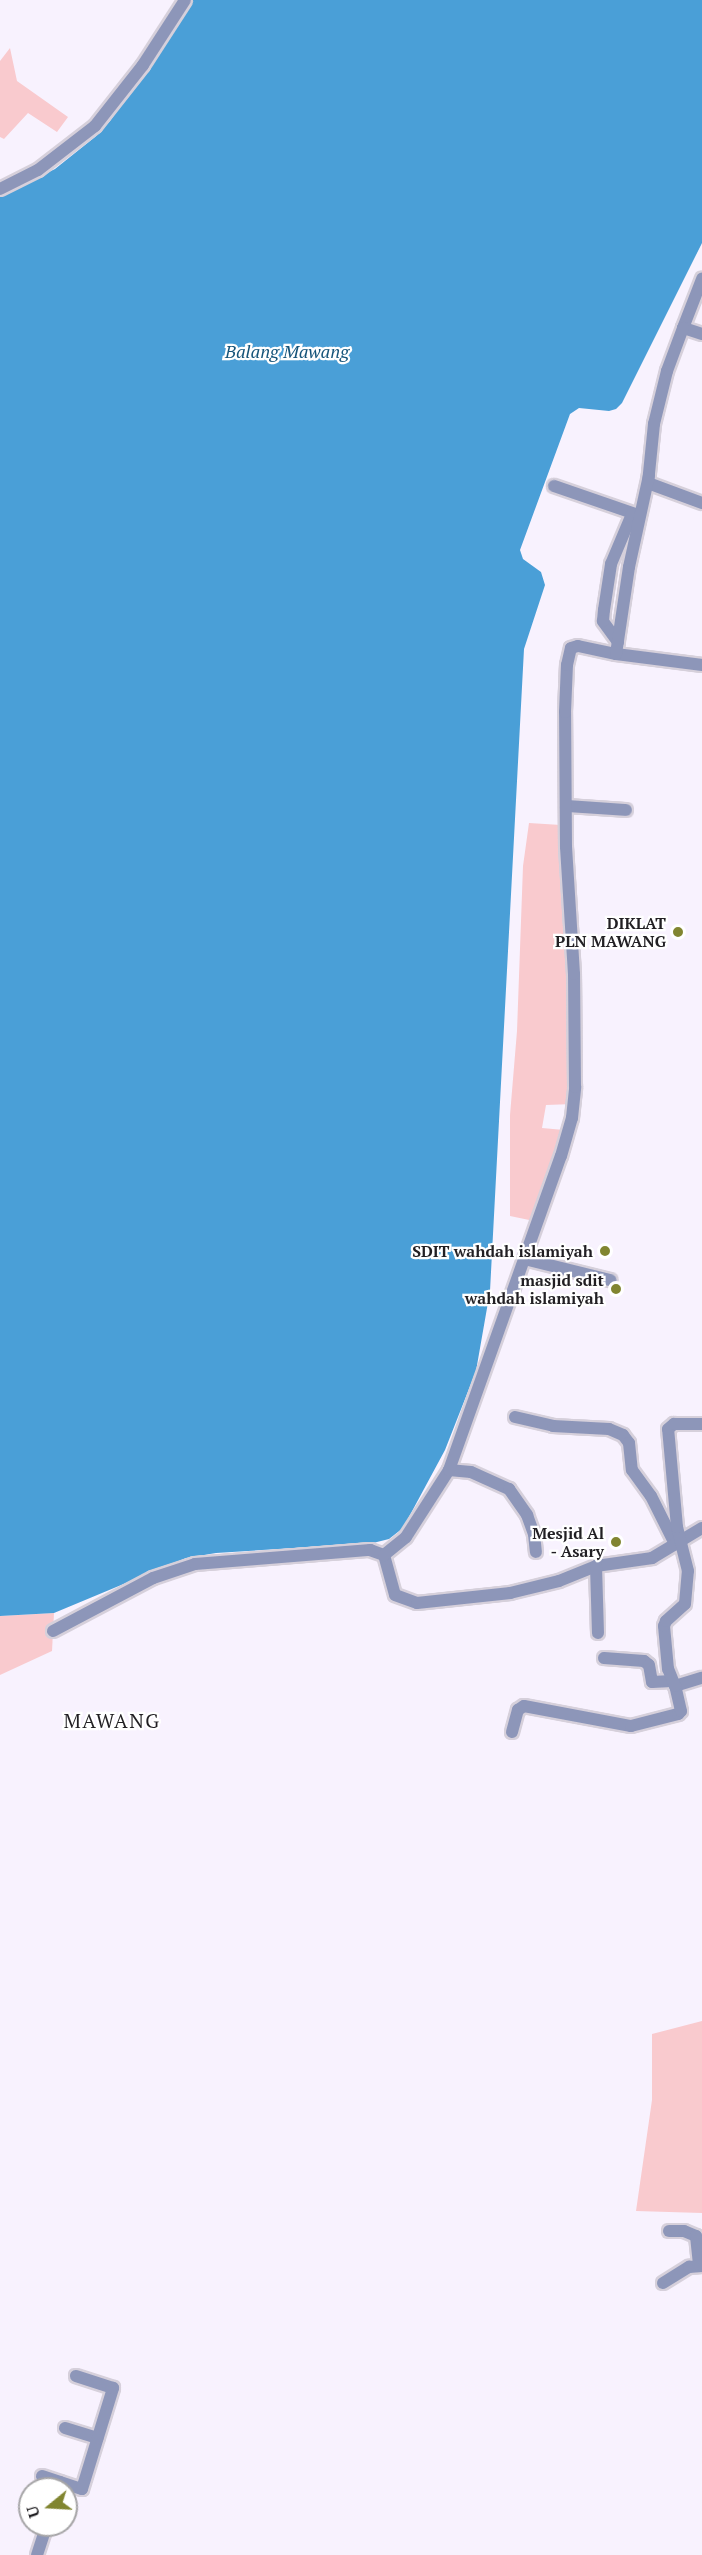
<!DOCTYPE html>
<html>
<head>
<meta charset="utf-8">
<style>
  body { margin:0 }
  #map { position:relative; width:702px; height:2555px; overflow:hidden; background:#f8f2fe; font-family:"PT Serif",serif }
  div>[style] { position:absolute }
  .green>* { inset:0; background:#f9cace }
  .water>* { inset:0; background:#4a9fd7 }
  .roads { filter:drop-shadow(2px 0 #d6d0db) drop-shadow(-2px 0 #d6d0db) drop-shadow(0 2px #d6d0db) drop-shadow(0 -2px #d6d0db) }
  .minor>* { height:12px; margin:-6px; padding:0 6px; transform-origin:6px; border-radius:6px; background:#8d96b9 }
  .dots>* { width:16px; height:16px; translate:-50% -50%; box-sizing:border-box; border:3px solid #fff; border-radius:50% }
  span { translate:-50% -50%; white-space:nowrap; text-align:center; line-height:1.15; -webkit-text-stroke:4.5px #fff; paint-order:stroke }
  .poi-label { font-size:16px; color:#211f23; font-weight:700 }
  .right { translate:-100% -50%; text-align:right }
  .water-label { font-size:18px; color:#15547a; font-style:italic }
  .quarter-label { font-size:20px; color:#211f23; letter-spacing:1.5px }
  .north { position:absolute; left:18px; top:2477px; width:60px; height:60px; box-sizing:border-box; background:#fff; border:2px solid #a6a5a7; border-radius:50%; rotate:252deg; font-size:16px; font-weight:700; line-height:24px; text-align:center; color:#211f23 }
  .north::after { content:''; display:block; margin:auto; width:21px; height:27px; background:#818530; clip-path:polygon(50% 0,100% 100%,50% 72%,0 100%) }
</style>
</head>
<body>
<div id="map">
  <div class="green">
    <div style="clip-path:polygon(10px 48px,17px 81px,68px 117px,57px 132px,28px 113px,4px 139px,0 137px,0 61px)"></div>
    <div style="clip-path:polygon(529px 823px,561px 825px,569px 937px,573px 1104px,546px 1105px,542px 1128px,564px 1130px,534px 1221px,510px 1216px,510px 1115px,517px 1031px,523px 866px)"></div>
    <div style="clip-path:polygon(54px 1613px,52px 1651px,0 1675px,0 1616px)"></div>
    <div style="clip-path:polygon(702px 2021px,702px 2213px,636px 2211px,652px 2100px,652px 2034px)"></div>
  </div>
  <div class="water">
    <div style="clip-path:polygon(192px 0,702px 0,702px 243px,622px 403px,616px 409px,609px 411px,579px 408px,570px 414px,520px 550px,523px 559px,541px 572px,545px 585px,524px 649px,490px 1291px,476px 1371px,445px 1450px,403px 1528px,389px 1539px,373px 1543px,216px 1553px,186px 1558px,54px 1613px,0 1616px,0 196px,55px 169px,95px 137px,110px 121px)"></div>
  </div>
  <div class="roads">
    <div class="minor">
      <div style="left:0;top:189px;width:42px;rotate:-26.6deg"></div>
      <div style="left:38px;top:170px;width:72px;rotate:-37.7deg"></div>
      <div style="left:95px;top:126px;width:78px;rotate:-51.8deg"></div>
      <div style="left:143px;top:65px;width:77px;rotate:-57.1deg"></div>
      <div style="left:683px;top:328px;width:53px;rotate:-68.8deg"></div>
      <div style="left:702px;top:334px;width:20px;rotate:-162deg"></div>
      <div style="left:683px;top:328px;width:46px;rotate:110.4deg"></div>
      <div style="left:667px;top:371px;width:55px;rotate:103.8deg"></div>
      <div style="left:654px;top:424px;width:59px;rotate:95.8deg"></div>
      <div style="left:648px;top:483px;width:58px;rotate:20.3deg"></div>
      <div style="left:554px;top:486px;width:89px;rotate:19deg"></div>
      <div style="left:618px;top:642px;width:26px;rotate:-126deg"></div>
      <div style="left:603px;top:621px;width:11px;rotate:-85deg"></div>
      <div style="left:604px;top:610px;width:47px;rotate:-81.3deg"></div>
      <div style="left:611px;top:564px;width:54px;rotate:-67.2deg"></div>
      <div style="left:616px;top:654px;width:87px;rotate:7.3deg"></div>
      <div style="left:566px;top:806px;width:60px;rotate:3.8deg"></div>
      <div style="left:525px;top:1259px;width:88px;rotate:13.9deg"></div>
      <div style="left:515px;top:1417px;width:39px;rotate:13deg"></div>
      <div style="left:553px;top:1426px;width:56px;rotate:3.1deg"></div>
      <div style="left:609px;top:1429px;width:15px;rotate:23deg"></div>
      <div style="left:623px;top:1435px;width:10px;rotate:53deg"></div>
      <div style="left:629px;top:1443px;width:27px;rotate:84deg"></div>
      <div style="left:632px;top:1470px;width:32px;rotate:54deg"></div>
      <div style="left:651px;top:1496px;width:54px;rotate:63.4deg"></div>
      <div style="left:449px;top:1470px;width:22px;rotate:5deg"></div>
      <div style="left:471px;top:1472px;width:42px;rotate:24.1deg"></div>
      <div style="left:509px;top:1489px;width:32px;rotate:55deg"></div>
      <div style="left:527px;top:1515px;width:20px;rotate:70deg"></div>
      <div style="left:534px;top:1534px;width:18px;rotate:84deg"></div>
      <div style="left:384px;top:1555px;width:41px;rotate:74.6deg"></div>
      <div style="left:395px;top:1595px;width:23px;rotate:20deg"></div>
      <div style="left:417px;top:1603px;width:94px;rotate:-6.1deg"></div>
      <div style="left:510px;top:1593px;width:50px;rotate:-13.8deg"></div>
      <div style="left:559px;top:1581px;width:40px;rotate:-22deg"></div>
      <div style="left:596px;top:1566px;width:57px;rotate:-8.1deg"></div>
      <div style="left:652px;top:1558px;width:58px;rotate:-31deg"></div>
      <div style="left:596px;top:1566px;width:67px;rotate:88.3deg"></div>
      <div style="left:53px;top:1631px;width:113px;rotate:-27.9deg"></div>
      <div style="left:153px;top:1578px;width:44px;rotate:-18.4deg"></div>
      <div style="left:195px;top:1564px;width:176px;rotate:-4.6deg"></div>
      <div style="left:370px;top:1550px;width:15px;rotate:20deg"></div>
      <div style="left:384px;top:1555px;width:28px;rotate:-39deg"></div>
      <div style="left:406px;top:1537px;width:80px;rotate:-57.3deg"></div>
      <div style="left:449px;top:1470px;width:333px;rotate:-70.4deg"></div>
      <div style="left:561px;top:1156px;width:40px;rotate:-74deg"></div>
      <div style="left:572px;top:1118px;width:31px;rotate:-84deg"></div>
      <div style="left:575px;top:1087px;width:113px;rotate:-90.5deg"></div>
      <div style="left:574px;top:974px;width:127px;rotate:-93.6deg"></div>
      <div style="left:566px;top:847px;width:135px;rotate:-90.4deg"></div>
      <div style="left:565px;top:712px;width:47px;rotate:-87.6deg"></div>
      <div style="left:567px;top:665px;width:17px;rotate:-77deg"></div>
      <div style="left:571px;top:648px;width:7px;rotate:-16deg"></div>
      <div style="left:578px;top:646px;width:39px;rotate:12deg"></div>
      <div style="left:616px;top:654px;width:88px;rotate:-81.5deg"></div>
      <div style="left:629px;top:567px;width:94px;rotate:-77.7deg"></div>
      <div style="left:604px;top:1658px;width:40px;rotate:4.3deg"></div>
      <div style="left:644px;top:1661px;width:6px;rotate:39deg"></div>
      <div style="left:649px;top:1665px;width:17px;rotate:80deg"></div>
      <div style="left:652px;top:1682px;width:20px;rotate:-3deg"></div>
      <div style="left:675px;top:1686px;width:28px;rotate:-17deg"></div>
      <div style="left:512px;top:1732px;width:23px;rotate:-75deg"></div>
      <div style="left:518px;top:1710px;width:7px;rotate:-34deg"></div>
      <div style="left:524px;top:1706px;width:109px;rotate:10.6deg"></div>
      <div style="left:631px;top:1726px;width:49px;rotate:-14.3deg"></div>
      <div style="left:678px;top:1714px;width:4px;rotate:-45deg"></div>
      <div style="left:681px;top:1711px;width:26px;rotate:-103deg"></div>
      <div style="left:675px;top:1686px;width:18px;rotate:-112deg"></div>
      <div style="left:668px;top:1669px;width:43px;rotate:-95.3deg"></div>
      <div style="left:664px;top:1626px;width:5px;rotate:-68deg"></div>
      <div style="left:666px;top:1621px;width:25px;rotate:-42deg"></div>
      <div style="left:685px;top:1604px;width:33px;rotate:-85deg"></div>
      <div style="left:688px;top:1571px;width:45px;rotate:-104deg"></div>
      <div style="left:677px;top:1527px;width:98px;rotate:-95.2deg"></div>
      <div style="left:668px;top:1429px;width:8px;rotate:-40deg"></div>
      <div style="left:674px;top:1424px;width:28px"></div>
      <div style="left:669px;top:2231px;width:15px"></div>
      <div style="left:684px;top:2231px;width:13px;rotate:23deg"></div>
      <div style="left:696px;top:2236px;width:29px;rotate:84deg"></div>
      <div style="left:663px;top:2283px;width:31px;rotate:-32deg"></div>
      <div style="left:689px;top:2267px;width:13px;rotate:-4deg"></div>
      <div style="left:65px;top:2428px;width:34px;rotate:17deg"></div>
      <div style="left:42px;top:2476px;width:19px;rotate:18deg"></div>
      <div style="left:58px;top:2489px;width:7px;rotate:-74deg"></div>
      <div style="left:60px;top:2482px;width:23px;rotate:18deg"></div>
      <div style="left:82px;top:2489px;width:106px;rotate:-72.9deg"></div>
      <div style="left:113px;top:2388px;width:39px;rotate:-162deg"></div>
      <div style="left:37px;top:2555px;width:32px;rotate:-72deg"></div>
    </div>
  </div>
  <div class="dots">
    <div style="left:678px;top:932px;background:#818530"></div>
    <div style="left:605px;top:1251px;background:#818530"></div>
    <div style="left:616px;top:1289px;background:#818530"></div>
    <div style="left:616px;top:1542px;background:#818530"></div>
  </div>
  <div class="poi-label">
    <span class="right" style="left:666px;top:932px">DIKLAT<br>PLN MAWANG</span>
    <span class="right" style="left:593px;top:1251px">SDIT wahdah islamiyah</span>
    <span class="right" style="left:604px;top:1289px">masjid sdit<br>wahdah islamiyah</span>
    <span class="right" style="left:604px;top:1542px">Mesjid Al<br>- Asary</span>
  </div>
  <div class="water-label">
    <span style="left:287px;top:351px">Balang Mawang</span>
  </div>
  <div class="quarter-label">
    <span style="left:112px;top:1720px">MAWANG</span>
  </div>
  <div class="north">U</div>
</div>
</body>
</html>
